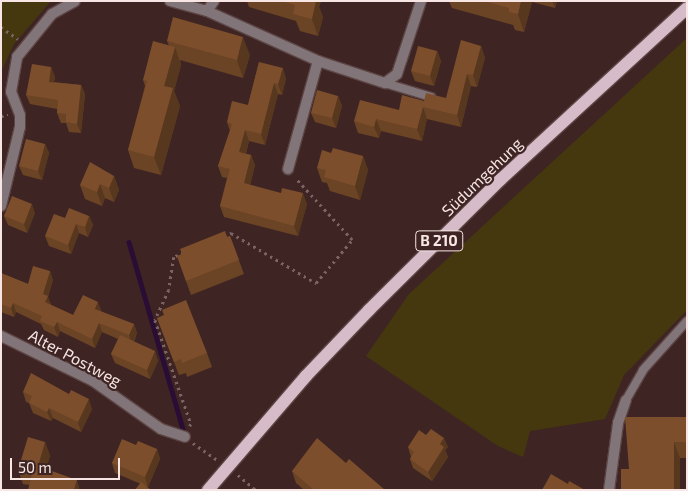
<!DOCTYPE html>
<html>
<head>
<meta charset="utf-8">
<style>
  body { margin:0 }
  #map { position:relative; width:688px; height:491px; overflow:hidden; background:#3e2524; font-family:"Exo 2",sans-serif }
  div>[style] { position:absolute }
  .green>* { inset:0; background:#46380e }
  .stream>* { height:4.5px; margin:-2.25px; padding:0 2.25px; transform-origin:2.25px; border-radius:2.25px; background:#2a0d35 }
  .path>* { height:2.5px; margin-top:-1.25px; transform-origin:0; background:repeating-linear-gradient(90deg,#7b6564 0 2.5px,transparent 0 6.5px) }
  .roads { filter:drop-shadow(1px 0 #5c4443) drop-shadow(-1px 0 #5c4443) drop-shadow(0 1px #5c4443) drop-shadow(0 -1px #5c4443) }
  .service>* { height:8px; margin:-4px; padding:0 4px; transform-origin:4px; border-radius:4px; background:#81757a }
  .minor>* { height:10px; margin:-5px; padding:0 5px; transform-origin:5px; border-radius:5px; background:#81757a }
  .primary>* { height:12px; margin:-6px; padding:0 6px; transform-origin:6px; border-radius:6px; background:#d6bcc8 }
  .wall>* { inset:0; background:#6b4325 }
  .shaded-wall>* { inset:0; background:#57371e }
  .building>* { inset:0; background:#7c4e2b }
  span { translate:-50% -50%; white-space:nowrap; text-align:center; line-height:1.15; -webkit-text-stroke:4.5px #3e2524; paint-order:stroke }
  .shield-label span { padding:1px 4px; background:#3e2524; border:1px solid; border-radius:4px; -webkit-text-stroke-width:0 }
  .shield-label { font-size:15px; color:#f7e6e4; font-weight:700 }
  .street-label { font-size:16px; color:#f7e6e4 }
  .frame { position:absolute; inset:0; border:2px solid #f7e6e4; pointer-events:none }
  .scale { position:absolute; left:10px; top:458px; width:110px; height:22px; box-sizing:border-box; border:2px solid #f7e6e4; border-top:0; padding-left:6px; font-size:15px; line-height:18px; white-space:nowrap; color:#f7e6e4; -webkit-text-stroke:4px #3e2524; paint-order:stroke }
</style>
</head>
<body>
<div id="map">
  <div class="green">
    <div style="clip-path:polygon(1px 1px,51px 1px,14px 44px,1px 72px)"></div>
    <div style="clip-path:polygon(687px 38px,687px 310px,624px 375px,605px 419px,530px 431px,523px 457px,498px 446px,366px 356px,409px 294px)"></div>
  </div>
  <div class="stream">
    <div style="left:129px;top:242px;width:195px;rotate:73.9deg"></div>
  </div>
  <div class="path">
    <div style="left:1px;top:27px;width:21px;rotate:35deg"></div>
    <div style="left:1px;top:116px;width:7px;rotate:-8deg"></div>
    <div style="left:224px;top:236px;width:8px;rotate:-23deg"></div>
    <div style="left:231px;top:233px;width:99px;rotate:30.5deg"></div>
    <div style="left:316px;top:283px;width:56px;rotate:-50.1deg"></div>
    <div style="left:352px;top:240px;width:84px;rotate:-132.6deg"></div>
    <div style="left:184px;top:253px;width:11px;rotate:158deg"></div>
    <div style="left:174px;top:257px;width:33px;rotate:99deg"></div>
    <div style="left:169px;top:290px;width:33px;rotate:115deg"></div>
    <div style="left:155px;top:320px;width:110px;rotate:70.9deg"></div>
    <div style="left:191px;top:424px;width:4px;rotate:117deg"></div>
    <div style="left:193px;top:443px;width:29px;rotate:35deg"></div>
    <div style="left:238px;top:475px;width:23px;rotate:40deg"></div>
  </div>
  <div class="roads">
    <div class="service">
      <div style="left:385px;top:83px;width:48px;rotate:16.9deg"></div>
      <div style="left:626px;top:400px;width:34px;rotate:-60deg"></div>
      <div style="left:643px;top:370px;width:66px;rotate:-48.1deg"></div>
    </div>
    <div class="minor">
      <div style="left:170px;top:1px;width:38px;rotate:15deg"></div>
      <div style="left:207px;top:11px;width:122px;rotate:24.2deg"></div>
      <div style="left:318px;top:61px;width:71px;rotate:18.2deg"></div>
      <div style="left:385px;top:83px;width:15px;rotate:-37deg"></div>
      <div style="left:397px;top:74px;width:77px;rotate:-71.8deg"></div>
      <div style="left:207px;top:11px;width:12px;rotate:-55deg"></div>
      <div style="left:288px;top:169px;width:112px;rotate:-74.5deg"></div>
      <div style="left:1px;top:206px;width:81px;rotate:-76.5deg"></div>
      <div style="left:20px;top:127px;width:12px;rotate:-90deg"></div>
      <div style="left:20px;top:115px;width:25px;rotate:-111deg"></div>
      <div style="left:11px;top:92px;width:36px;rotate:-80deg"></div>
      <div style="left:17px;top:57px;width:55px;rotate:-50.9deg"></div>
      <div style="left:52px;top:14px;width:26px;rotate:-29deg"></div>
      <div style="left:1px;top:336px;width:102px;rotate:26.1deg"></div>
      <div style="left:93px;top:381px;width:83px;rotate:35.2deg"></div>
      <div style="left:161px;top:429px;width:25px;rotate:18deg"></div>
      <div style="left:609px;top:490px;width:68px;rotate:-82.3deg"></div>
      <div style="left:618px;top:423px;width:24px;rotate:-71deg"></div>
    </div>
    <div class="primary">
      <div style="left:208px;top:490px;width:150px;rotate:-49.3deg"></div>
      <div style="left:306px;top:376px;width:91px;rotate:-46.3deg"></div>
      <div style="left:369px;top:310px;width:185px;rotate:-44.8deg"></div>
      <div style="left:500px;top:180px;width:254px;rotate:-42.6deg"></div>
    </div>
  </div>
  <div class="wall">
    <div style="clip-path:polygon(247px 1px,321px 1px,319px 7px,323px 17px,318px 36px,300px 31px,296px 21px,249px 7px)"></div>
    <div style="clip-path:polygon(449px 1px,557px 1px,555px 8px,532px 2px,524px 32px,515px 30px,513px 25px,452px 8px)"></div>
    <div style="clip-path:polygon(167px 41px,250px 55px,243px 78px,180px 60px,181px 65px,174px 91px,180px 106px,161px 175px,134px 168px,128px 150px,145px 86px,143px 80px,169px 46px)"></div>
    <div style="clip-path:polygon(481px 46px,485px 58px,477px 87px,471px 86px,461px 127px,427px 119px,422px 141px,381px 131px,379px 138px,358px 133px,354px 121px,399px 110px,424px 101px,446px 98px)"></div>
    <div style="clip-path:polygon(437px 51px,441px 61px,434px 86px,415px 81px,411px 71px)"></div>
    <div style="clip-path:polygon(259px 62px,286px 78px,282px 95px,278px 94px,265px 145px,249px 141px,246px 154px,251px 155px,255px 165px,250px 185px,307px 204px,298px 236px,224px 217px,220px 206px,227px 178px,222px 177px,218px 166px,230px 131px,227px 122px,248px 105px)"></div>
    <div style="clip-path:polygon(51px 67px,55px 77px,54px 82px,81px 85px,85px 94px,81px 133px,69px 132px,66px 123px,61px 123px,57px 113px,57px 109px,30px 104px,26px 95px)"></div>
    <div style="clip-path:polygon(338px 96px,342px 106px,336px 128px,315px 122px,311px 113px)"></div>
    <div style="clip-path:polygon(45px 144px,49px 153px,42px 180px,23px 175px,19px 166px)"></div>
    <div style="clip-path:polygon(331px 153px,363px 156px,368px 170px,360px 200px,330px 191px,327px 183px,322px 182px,317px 168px)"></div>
    <div style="clip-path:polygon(114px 176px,119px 190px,114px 202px,105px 198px,102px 206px,85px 199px,80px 185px)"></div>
    <div style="clip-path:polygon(35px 213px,27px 233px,8px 225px,4px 216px)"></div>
    <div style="clip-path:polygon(89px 216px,93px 225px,88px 237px,79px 233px,71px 254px,49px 246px,45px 236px,65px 218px)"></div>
    <div style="clip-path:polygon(230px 236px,244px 274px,191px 295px,177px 256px)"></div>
    <div style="clip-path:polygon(50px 271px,53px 280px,48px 297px,51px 305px,73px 315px,102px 312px,134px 324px,137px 333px,134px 342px,155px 351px,158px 361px,150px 379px,115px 363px,111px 354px,118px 339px,102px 332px,95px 348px,60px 331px,58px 337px,44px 330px,41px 324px,16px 312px,14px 317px,1px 312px,1px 273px,28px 284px)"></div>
    <div style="clip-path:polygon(157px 318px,207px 353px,212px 367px,187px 377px,186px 373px,179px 375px)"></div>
    <div style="clip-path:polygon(23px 392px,92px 409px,81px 432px,53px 418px,51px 421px,33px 413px,29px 403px,26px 402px)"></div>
    <div style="clip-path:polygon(687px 417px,687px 458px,680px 458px,680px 490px,629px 469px)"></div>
    <div style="clip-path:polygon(426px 435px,448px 447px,445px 450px,448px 457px,432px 481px,413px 468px,410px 459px,411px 457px,408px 447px)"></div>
    <div style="clip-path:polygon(45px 442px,50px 456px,46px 469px,29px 485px,23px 484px,18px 470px)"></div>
    <div style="clip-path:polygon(136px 445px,157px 449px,160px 459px,148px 487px,115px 473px,112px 463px)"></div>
    <div style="clip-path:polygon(346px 463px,385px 490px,304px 490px,296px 483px,292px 471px)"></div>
  </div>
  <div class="shaded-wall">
    <div style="clip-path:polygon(312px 1px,321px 1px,319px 7px,323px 17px,318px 36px,312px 19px)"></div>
    <div style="clip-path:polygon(521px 1px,532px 1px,532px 2px,524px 32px,518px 14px)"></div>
    <div style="clip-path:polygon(552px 1px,557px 1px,555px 8px)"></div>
    <div style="clip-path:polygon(243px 37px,250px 55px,243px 78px,237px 60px)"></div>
    <div style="clip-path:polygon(481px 46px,485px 58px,477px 87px,473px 75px)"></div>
    <div style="clip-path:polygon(175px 47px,181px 65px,174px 91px,180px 106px,161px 175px,154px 157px,164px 86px)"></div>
    <div style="clip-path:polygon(437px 51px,441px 61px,434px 86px,430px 76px)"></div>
    <div style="clip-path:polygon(51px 67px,55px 77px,52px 91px,49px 82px)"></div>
    <div style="clip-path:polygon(283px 68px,286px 78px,282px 95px,278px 84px)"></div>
    <div style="clip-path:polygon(467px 74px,471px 86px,461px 127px,457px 115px)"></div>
    <div style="clip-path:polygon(274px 83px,278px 94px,265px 145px,261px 134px)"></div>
    <div style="clip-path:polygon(81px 85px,85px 94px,81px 133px,77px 124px)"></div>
    <div style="clip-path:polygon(338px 96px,342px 106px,336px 128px,332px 118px)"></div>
    <div style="clip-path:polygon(423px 107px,427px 119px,422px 141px,417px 129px)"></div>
    <div style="clip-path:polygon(376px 119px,381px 131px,379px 138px,374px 127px)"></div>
    <div style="clip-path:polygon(245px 130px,249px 141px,243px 163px,239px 152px)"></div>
    <div style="clip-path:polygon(45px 144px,49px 153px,42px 180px,38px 171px)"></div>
    <div style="clip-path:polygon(251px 155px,255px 165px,248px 194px,244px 183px)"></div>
    <div style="clip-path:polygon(363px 156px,368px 170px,360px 200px,355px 186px)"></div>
    <div style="clip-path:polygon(114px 176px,119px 190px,114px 202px,109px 188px)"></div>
    <div style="clip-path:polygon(100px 184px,105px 198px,102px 206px,97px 192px)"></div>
    <div style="clip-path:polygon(303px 193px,307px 204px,298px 236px,294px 226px)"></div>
    <div style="clip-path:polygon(32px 204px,35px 213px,27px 233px,24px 224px)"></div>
    <div style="clip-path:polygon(89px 216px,93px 225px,88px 237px,85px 227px)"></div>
    <div style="clip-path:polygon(76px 224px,79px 233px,71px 254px,68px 245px)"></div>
    <div style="clip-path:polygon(50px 271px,53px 280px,48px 297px,51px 305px,45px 302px,43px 294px)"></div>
    <div style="clip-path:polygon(98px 302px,102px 312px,95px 309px)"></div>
    <div style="clip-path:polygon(13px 303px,16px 312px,14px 317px,11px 308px)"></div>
    <div style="clip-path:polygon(57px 322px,60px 331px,58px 337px,54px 327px)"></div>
    <div style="clip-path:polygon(99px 323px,102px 332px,95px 348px,92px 339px)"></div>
    <div style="clip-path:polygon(134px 324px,137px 333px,132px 344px,129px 335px)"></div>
    <div style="clip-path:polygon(155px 351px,158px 361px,150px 379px,147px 370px)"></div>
    <div style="clip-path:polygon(89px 399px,92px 409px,81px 432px,78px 422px)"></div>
    <div style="clip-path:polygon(49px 408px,53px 418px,51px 421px,47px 412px)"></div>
    <div style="clip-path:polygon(444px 438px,448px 447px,445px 450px,448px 457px,432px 481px,428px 472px,440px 444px)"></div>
    <div style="clip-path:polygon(45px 442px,50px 456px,43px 480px,38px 466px)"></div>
    <div style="clip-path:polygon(674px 442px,680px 458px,680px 490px,674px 490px)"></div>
    <div style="clip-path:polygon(157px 449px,160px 459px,148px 487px,145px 477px)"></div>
    <div style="clip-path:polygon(77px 480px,80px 490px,74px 490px)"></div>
  </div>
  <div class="building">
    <div style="clip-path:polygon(281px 1px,316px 1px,312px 19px,293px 14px,295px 5px)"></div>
    <div style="clip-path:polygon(484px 1px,521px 1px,518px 14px,509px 12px,509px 8px)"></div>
    <div style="clip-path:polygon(173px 17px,243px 37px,237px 60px,167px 41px)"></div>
    <div style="clip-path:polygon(461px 40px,481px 46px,473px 75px,467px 74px,457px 115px,423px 107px,417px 129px,376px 119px,374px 127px,354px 121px,360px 100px,399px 110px,402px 95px,424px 101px,426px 93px,446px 98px)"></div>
    <div style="clip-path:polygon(153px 41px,175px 47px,164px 86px,173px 88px,154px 157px,128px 150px,147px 81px,143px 80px)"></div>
    <div style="clip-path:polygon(418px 46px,437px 51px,430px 76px,411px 71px)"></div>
    <div style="clip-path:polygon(259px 62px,283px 68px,278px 84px,274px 83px,261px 134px,245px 130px,239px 152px,251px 155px,244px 183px,281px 193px,282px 188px,303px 193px,294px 226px,220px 206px,230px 169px,218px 166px,232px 124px,227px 122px,232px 101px,248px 105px)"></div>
    <div style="clip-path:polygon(32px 64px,51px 67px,49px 82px,81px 85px,77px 124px,66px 122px,66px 114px,57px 113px,58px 100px,26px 95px)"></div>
    <div style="clip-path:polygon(317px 90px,338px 96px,332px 118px,311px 113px)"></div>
    <div style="clip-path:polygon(26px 139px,45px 144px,38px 171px,19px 166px)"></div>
    <div style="clip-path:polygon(333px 148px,363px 156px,355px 186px,324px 177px,326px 170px,317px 168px,322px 150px,331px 153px)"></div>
    <div style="clip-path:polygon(90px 162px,114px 176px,109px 188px,100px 184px,97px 192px,80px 185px)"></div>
    <div style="clip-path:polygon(12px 196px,32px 204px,24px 224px,4px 216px)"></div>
    <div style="clip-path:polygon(69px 208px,89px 216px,85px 227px,76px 224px,68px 245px,45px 236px,54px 214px,65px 218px)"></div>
    <div style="clip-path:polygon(225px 231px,227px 237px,230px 236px,239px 260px,186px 281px,177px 256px,182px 254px,180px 249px)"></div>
    <div style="clip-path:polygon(33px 266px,50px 271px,43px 294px,48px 296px,45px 302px,73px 315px,83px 295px,98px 302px,95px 309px,134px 324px,129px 335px,99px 323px,92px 339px,57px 322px,54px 327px,40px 321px,42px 316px,13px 303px,11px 308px,1px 304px,1px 273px,28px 284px)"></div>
    <div style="clip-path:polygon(186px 300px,207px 353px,182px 363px,181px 359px,174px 362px,157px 318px,164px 315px,162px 310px)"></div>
    <div style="clip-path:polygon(120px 335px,155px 351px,147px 370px,111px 354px)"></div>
    <div style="clip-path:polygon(31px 373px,69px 394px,71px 390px,89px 399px,78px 422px,49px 408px,47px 412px,29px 403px,32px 396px,23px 392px)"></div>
    <div style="clip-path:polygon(625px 417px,687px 417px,687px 442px,674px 442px,674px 490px,621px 490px,621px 469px,629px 469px)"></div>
    <div style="clip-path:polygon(431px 429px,444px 438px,440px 444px,444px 447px,428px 472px,410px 459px,414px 452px,408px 447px,419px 430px,426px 435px)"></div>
    <div style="clip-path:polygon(28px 437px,45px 442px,38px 466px,77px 480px,74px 490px,28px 490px,32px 474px,18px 470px)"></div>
    <div style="clip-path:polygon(317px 438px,346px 463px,349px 459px,385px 490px,314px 490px,292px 471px)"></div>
    <div style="clip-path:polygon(122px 439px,136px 445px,138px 441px,157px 449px,145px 477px,112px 463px)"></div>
    <div style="clip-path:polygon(551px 474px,568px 484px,569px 481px,585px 490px,542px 490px)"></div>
    <div style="clip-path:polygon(141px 482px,151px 490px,135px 490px)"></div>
  </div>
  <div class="shield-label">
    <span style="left:439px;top:241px">B 210</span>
  </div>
  <div class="street-label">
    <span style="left:482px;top:177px;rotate:-44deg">Südumgehung</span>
    <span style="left:75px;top:358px;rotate:28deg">Alter Postweg</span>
  </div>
  <div class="frame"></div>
  <div class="scale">50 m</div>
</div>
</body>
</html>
